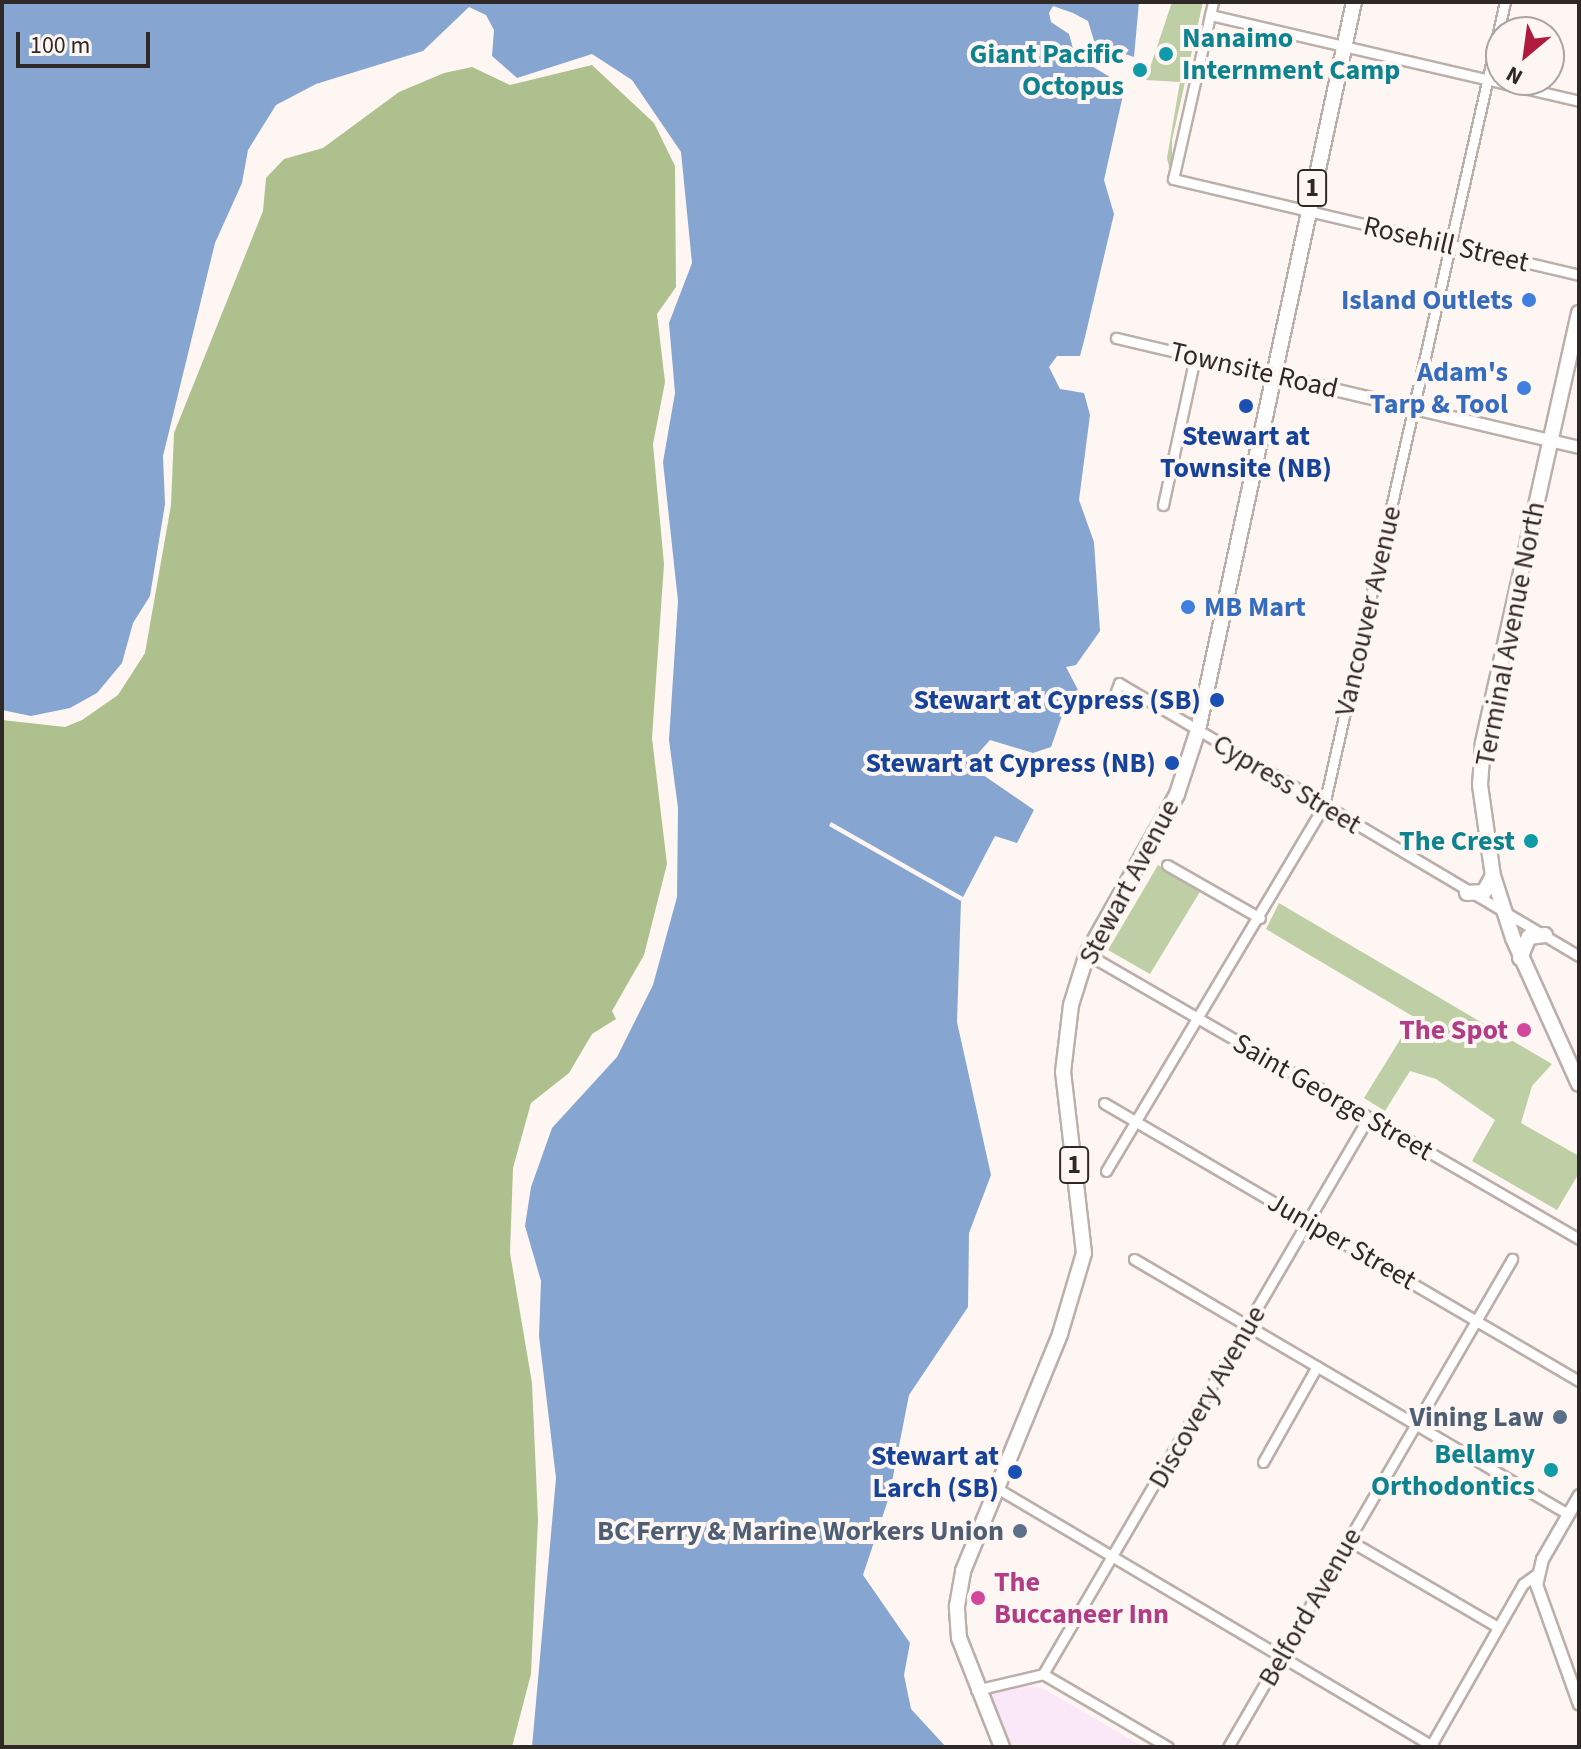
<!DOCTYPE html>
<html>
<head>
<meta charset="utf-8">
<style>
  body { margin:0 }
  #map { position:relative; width:1581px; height:1749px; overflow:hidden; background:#fef6f3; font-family:"Source Sans 3",sans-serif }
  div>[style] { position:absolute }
  .industrial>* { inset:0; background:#fae7f7 }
  .green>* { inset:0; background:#becfa5 }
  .forest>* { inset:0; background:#adc08e }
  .water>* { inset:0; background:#86a6d1 }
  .pier>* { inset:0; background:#fef6f3 }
  .roads { filter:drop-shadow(2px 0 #bcafaa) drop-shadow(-2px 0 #bcafaa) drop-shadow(0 2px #bcafaa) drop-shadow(0 -2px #bcafaa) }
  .minor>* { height:9px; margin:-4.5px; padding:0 4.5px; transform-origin:4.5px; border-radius:4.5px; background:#fff }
  .tertiary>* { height:11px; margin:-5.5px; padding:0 5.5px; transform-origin:5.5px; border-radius:5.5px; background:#fff }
  .primary>* { height:14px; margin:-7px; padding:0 7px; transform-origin:7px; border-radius:7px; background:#fff }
  .trunk>* { height:14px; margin:-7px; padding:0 7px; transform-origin:7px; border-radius:7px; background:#fff }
  .dots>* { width:22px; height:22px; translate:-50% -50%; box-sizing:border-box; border:4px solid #fef6f3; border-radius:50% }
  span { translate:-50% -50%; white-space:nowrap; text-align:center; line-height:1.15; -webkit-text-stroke:8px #fef6f3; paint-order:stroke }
  .shield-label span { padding:2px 6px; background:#fef6f3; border:2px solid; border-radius:6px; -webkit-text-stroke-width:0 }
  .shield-label { font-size:26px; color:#2e2927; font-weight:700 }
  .culture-label { font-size:28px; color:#0d838f; font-weight:700 }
  .left { translate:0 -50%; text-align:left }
  .right { translate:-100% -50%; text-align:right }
  .street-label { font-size:28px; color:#2e2927 }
  .shop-label { font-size:28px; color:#366cbe; font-weight:700 }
  .transit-label { font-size:28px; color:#164399; font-weight:700 }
  .hotel-label { font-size:28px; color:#b23c85; font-weight:700 }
  .service-label { font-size:28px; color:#4e5e75; font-weight:700 }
  .frame { position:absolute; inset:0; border:4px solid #2e2927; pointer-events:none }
  .north { position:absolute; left:1485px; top:16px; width:80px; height:80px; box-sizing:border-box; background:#fef6f3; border:2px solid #aba4a1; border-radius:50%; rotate:209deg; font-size:22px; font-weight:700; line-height:32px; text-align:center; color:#2e2927 }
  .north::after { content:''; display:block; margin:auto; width:28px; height:36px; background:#af1b3e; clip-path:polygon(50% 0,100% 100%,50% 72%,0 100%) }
  .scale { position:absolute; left:16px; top:32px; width:134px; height:36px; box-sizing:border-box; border:4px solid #2e2927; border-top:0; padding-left:10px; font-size:24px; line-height:28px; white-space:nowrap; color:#2e2927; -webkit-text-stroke:6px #fef6f3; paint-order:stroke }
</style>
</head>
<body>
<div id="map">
  <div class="industrial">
    <div style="clip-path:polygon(1015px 1685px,1042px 1688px,1144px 1747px,1007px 1747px,986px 1697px)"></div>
  </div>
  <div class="green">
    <div style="clip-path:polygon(1172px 2px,1203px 2px,1172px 140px,1172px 179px,1167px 158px,1180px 82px,1146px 80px)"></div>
    <div style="clip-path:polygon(1158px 865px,1201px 890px,1150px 974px,1108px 950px)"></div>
    <div style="clip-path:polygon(1279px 903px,1552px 1064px,1532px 1086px,1521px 1123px,1579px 1156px,1579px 1173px,1557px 1210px,1472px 1161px,1495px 1120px,1436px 1079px,1410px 1071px,1385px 1111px,1364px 1098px,1414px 1017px,1266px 929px)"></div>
  </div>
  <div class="forest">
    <div style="clip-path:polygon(592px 65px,654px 123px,675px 166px,676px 287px,657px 314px,665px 382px,653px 444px,664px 564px,652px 738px,667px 864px,644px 955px,612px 1011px,616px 1019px,592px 1034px,569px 1073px,531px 1103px,513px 1168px,510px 1253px,532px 1383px,538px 1520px,531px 1674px,512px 1747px,2px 1747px,2px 720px,65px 727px,82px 720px,118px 695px,145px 653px,171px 505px,174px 433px,263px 211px,266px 178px,284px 159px,323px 148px,399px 92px,444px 73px,472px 67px,510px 85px)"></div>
  </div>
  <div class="water">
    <div style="clip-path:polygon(2px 2px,1139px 2px,1134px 57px,1095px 44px,1088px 21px,1073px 13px,1053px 6px,1049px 13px,1051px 22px,1069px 34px,1075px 56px,1125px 86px,1104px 180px,1114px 214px,1085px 337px,1080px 356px,1057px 356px,1049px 367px,1060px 389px,1084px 393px,1090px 415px,1079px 500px,1094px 542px,1100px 631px,1076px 665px,1066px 667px,1078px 690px,1070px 693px,1051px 747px,1033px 753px,990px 740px,973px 759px,973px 768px,1034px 810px,1017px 843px,995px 836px,961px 901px,957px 1022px,991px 1175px,969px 1233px,968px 1307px,909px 1395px,889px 1497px,863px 1575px,910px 1643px,904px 1675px,911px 1709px,946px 1747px,532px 1747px,556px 1478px,539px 1336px,541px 1281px,525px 1226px,531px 1187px,552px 1128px,617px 1057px,653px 985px,677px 897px,678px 808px,669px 740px,678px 601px,663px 462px,675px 393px,669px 323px,692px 263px,681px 152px,632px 80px,592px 54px,517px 78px,492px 56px,494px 30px,486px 15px,469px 7px,423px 51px,316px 84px,276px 105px,248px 150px,242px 183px,215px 243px,163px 456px,165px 504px,150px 596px,133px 623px,122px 663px,97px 693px,70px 708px,31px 716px,2px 710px)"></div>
  </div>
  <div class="pier">
    <div style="clip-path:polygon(831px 822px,963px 897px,961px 901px,829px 826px)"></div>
  </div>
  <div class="roads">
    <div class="minor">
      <div style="left:1213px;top:2px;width:181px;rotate:102.7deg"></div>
      <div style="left:1173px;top:179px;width:417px;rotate:13.3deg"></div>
      <div style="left:1210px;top:15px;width:379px;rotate:13.1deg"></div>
      <div style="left:1116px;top:338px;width:158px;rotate:13.2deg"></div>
      <div style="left:1163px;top:505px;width:151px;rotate:-77.8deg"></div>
      <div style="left:1113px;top:699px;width:17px;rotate:-69deg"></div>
      <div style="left:1119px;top:683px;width:535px;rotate:30.69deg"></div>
      <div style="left:1167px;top:865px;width:107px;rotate:29.7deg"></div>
      <div style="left:1087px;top:954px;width:569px;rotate:30.08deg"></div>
      <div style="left:1104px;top:1103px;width:550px;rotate:30.34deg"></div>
      <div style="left:1106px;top:1171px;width:426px;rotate:-59.2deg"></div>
      <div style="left:1324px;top:805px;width:823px;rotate:-77.3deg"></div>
      <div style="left:1134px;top:1259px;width:503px;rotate:30.44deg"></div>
      <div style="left:1263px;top:1462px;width:110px;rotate:-60.6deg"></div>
      <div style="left:995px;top:1487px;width:510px;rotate:30.64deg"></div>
      <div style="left:1350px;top:1541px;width:171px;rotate:30.2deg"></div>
      <div style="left:1043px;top:1674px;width:644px;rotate:-59.69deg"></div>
      <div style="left:976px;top:1690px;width:69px;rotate:-13.4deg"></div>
      <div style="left:1043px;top:1674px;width:145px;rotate:30.3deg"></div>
      <div style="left:1228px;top:1747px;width:565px;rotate:-59.8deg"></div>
      <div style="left:1430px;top:1747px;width:188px;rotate:-60.3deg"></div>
      <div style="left:1523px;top:1584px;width:17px;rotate:-36deg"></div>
    </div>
    <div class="tertiary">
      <div style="left:1270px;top:374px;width:318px;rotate:13.3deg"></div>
      <div style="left:1579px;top:1495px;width:74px;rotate:120deg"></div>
      <div style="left:1542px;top:1559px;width:26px;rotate:103deg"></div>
      <div style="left:1536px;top:1584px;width:127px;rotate:70.3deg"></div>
    </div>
    <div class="primary">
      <div style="left:1579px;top:313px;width:442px;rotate:102.6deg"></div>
      <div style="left:1483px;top:744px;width:41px;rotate:94.2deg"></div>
      <div style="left:1480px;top:785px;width:92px;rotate:81.9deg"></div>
      <div style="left:1493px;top:876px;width:65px;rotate:72.1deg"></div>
      <div style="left:1513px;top:938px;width:160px;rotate:65.7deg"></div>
      <div style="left:1467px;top:893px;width:17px;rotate:-3deg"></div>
      <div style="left:1484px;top:892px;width:18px;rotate:-61deg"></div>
      <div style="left:1520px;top:958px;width:23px;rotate:-67deg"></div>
      <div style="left:1529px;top:937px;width:16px;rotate:-7deg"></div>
    </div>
    <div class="trunk">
      <div style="left:1002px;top:1747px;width:117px;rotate:-111.5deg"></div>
      <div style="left:959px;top:1638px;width:32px;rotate:-94deg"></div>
      <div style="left:957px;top:1606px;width:36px;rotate:-80deg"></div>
      <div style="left:963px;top:1571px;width:256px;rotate:-67.7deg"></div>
      <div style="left:1060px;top:1334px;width:84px;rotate:-73.5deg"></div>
      <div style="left:1084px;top:1253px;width:182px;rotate:-96.6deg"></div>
      <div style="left:1063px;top:1072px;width:67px;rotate:-83.2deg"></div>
      <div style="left:1071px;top:1005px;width:53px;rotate:-72.6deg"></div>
      <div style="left:1087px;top:954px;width:184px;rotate:-60.6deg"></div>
      <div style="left:1177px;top:794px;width:67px;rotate:-71.8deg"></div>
      <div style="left:1198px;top:730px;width:745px;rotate:-77.91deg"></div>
    </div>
  </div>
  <div class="dots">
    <div style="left:1166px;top:54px;background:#0f9aa8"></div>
    <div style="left:1140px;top:70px;background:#0f9aa8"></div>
    <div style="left:1529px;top:300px;background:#3f7fe0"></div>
    <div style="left:1524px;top:388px;background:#3f7fe0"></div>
    <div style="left:1246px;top:406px;background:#1a4fb4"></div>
    <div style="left:1188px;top:607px;background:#3f7fe0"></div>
    <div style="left:1217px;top:700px;background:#1a4fb4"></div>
    <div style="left:1172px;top:763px;background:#1a4fb4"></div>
    <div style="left:1531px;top:841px;background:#0f9aa8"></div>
    <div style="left:1524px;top:1030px;background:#d1479c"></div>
    <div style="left:1560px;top:1417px;background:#5c6f8a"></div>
    <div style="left:1551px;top:1470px;background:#0f9aa8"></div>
    <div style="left:1015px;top:1472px;background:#1a4fb4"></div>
    <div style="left:1020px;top:1531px;background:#5c6f8a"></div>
    <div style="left:978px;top:1598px;background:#d1479c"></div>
  </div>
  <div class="shield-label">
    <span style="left:1312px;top:188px">1</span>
    <span style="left:1074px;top:1165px">1</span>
  </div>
  <div class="culture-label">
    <span class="left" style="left:1182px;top:54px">Nanaimo<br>Internment Camp</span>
    <span class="right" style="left:1124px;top:70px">Giant Pacific<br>Octopus</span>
    <span class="right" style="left:1515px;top:841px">The Crest</span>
    <span class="right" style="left:1535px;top:1470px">Bellamy<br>Orthodontics</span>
  </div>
  <div class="street-label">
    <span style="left:1446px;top:244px;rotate:13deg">Rosehill Street</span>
    <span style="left:1254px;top:370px;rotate:13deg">Townsite Road</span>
    <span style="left:1368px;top:611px;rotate:-77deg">Vancouver Avenue</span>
    <span style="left:1510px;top:634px;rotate:-79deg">Terminal Avenue North</span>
    <span style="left:1287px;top:784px;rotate:31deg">Cypress Street</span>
    <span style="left:1129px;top:882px;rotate:-62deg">Stewart Avenue</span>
    <span style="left:1333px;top:1097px;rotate:30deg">Saint George Street</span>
    <span style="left:1342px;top:1241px;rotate:30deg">Juniper Street</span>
    <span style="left:1207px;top:1397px;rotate:-60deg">Discovery Avenue</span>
    <span style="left:1310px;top:1607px;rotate:-60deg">Belford Avenue</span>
  </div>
  <div class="shop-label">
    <span class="right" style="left:1513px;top:300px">Island Outlets</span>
    <span class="right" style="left:1508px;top:388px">Adam's<br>Tarp &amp; Tool</span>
    <span class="left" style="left:1204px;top:607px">MB Mart</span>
  </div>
  <div class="transit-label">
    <span style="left:1246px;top:452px">Stewart at<br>Townsite (NB)</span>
    <span class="right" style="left:1201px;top:700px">Stewart at Cypress (SB)</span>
    <span class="right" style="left:1156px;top:763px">Stewart at Cypress (NB)</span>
    <span class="right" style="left:999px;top:1472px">Stewart at<br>Larch (SB)</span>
  </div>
  <div class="hotel-label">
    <span class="right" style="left:1508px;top:1030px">The Spot</span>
    <span class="left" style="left:994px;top:1598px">The<br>Buccaneer Inn</span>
  </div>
  <div class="service-label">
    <span class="right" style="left:1544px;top:1417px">Vining Law</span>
    <span class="right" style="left:1004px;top:1531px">BC Ferry &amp; Marine Workers Union</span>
  </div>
  <div class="frame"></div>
  <div class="north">N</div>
  <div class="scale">100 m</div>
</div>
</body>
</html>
